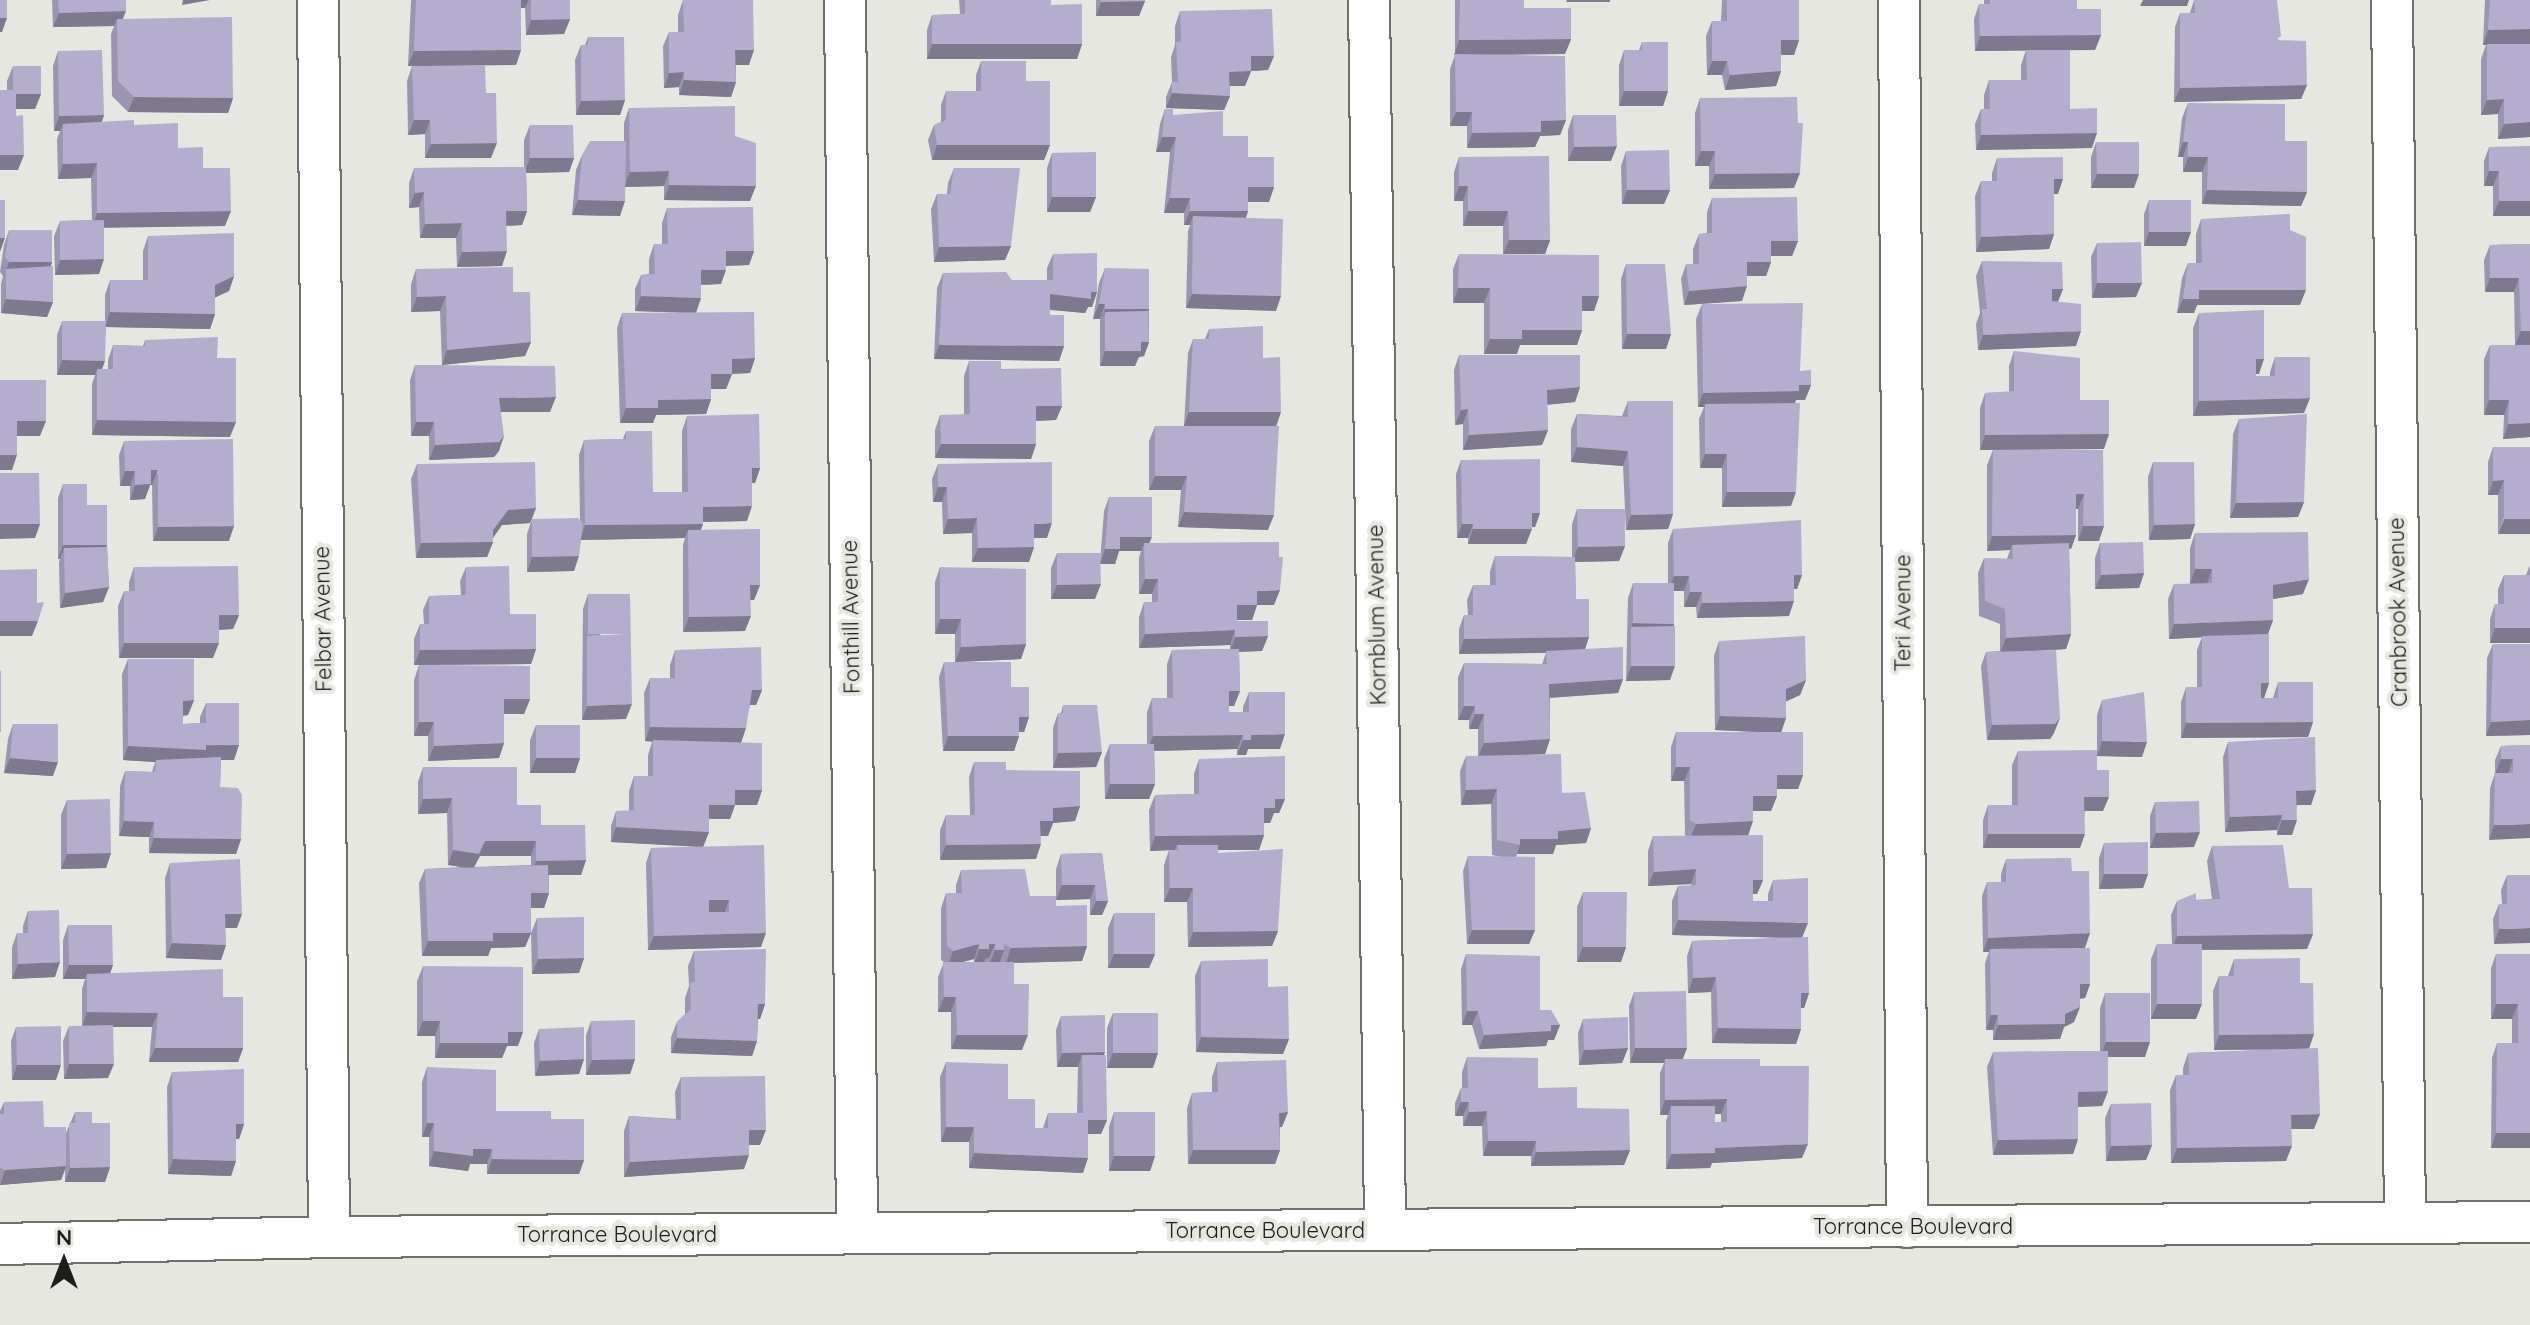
<!DOCTYPE html>
<html>
<head>
<meta charset="utf-8">
<style>
  body { margin:0 }
  #map { position:relative; width:2530px; height:1325px; overflow:hidden; background:#e7e7e1; font-family:Quicksand,sans-serif }
  div>[style] { position:absolute }
  .roads { filter:drop-shadow(2px 0 #70706a) drop-shadow(-2px 0 #70706a) drop-shadow(0 2px #70706a) drop-shadow(0 -2px #70706a) }
  .street>* { height:40px; margin:-20px; padding:0 20px; transform-origin:20px; border-radius:20px; background:#fff }
  .wall>* { inset:0; background:#9c95b1 }
  .shaded-wall>* { inset:0; background:#7f7990 }
  .building>* { inset:0; background:#b5adce }
  span { translate:-50% -50%; white-space:nowrap; text-align:center; line-height:1.15; -webkit-text-stroke:8px #e7e7e1; paint-order:stroke }
  .street-label { font-size:22px; color:#1d1e1b }
  .north { position:absolute; left:24px; top:1221px; width:80px; height:80px; -webkit-text-stroke:6px #e7e7e1; paint-order:stroke; rotate:0deg; font-size:22px; font-weight:700; line-height:32px; text-align:center; color:#1d1e1b }
  .north::after { content:''; display:block; margin:auto; width:28px; height:36px; background:#1d1e1b; clip-path:polygon(50% 0,100% 100%,50% 72%,0 100%) }
</style>
</head>
<body>
<div id="map">
  <div class="roads">
    <div class="street">
      <div style="left:318px;top:0;width:1237px;rotate:89.49deg"></div>
      <div style="left:845px;top:0;width:1233px;rotate:89.44deg"></div>
      <div style="left:1369px;top:0;width:1230px;rotate:89.25deg"></div>
      <div style="left:1899px;top:0;width:1227px;rotate:89.63deg"></div>
      <div style="left:2392px;top:0;width:1223px;rotate:89.39deg"></div>
      <div style="left:0;top:1244px;width:329px;rotate:-1.2deg"></div>
      <div style="left:329px;top:1237px;width:2201px;rotate:-0.39deg"></div>
    </div>
  </div>
  <div class="wall">
    <div style="clip-path:polygon(52px 0,126px 0,123px 19px,233px 98px,228px 113px,128px 112px,112px 96px,111px 34px,114px 26px,53px 27px)"></div>
    <div style="clip-path:polygon(411px 0,570px 0,570px 19px,564px 34px,526px 35px,525px 8px,521px 8px,521px 50px,516px 65px,424px 66px,486px 93px,491px 158px,425px 158px,425px 134px,408px 135px,407px 81px,412px 66px,408px 66px)"></div>
    <div style="clip-path:polygon(683px 0,749px 65px,736px 65px,736px 82px,731px 97px,679px 95px,679px 87px,664px 88px,663px 46px,669px 32px,678px 32px,678px 15px)"></div>
    <div style="clip-path:polygon(959px 0,1051px 0,1051px 5px,1082px 44px,1077px 59px,927px 59px,927px 30px,932px 15px,960px 14px)"></div>
    <div style="clip-path:polygon(1096px 0,1145px 0,1145px 1px,1139px 16px,1096px 16px)"></div>
    <div style="clip-path:polygon(1455px 0,1524px 0,1524px 8px,1571px 39px,1565px 54px,1490px 55px,1566px 120px,1560px 135px,1540px 136px,1535px 147px,1467px 148px,1467px 126px,1450px 126px,1450px 69px,1455px 55px)"></div>
    <div style="clip-path:polygon(1722px 0,1799px 0,1799px 40px,1794px 55px,1781px 55px,1781px 71px,1776px 86px,1725px 90px,1722px 75px,1707px 75px,1706px 36px,1712px 21px,1721px 21px)"></div>
    <div style="clip-path:polygon(1973px 0,2077px 0,2077px 9px,2101px 35px,2095px 50px,2070px 50px,2070px 109px,2092px 148px,1976px 150px,1975px 124px,1981px 109px,1984px 109px,1984px 95px,1989px 80px,2021px 80px,2021px 65px,2026px 50px,2037px 50px,1975px 51px,1974px 19px,1979px 4px,1984px 4px,1984px 0)"></div>
    <div style="clip-path:polygon(2194px 0,2279px 40px,2307px 85px,2301px 99px,2174px 102px,2175px 27px,2180px 13px,2190px 13px)"></div>
    <div style="clip-path:polygon(2485px 0,2530px 0,2530px 137px,2498px 139px,2498px 114px,2481px 115px,2481px 59px,2486px 45px,2483px 45px)"></div>
    <div style="clip-path:polygon(1180px 11px,1274px 56px,1268px 70px,1251px 71px,1245px 86px,1230px 86px,1230px 96px,1224px 110px,1166px 108px,1166px 97px,1172px 82px,1171px 57px,1175px 45px,1175px 26px)"></div>
    <div style="clip-path:polygon(588px 37px,625px 100px,620px 115px,576px 115px,575px 60px,581px 45px,585px 45px)"></div>
    <div style="clip-path:polygon(1642px 42px,1668px 91px,1663px 106px,1619px 106px,1619px 65px,1624px 50px,1639px 50px)"></div>
    <div style="clip-path:polygon(58px 51px,104px 115px,102px 122px,134px 125px,178px 148px,203px 168px,225px 226px,104px 227px,99px 274px,55px 275px,54px 236px,60px 221px,92px 220px,91px 178px,58px 179px,57px 139px,60px 131px,54px 131px,53px 66px)"></div>
    <div style="clip-path:polygon(981px 61px,1026px 81px,1050px 145px,1044px 160px,932px 160px,928px 140px,934px 125px,941px 122px,941px 105px,946px 91px,976px 91px,976px 75px)"></div>
    <div style="clip-path:polygon(13px 66px,41px 94px,35px 109px,16px 109px,18px 170px,0 170px,0 90px,7px 90px,7px 81px)"></div>
    <div style="clip-path:polygon(1700px 98px,1794px 188px,1709px 189px,1709px 166px,1695px 166px,1695px 113px)"></div>
    <div style="clip-path:polygon(2188px 103px,2285px 141px,2307px 192px,2301px 206px,2202px 204px,2202px 172px,2183px 172px,2183px 157px,2178px 157px,2182px 118px)"></div>
    <div style="clip-path:polygon(629px 108px,735px 136px,750px 201px,664px 200px,664px 186px,625px 187px,620px 216px,572px 215px,576px 170px,582px 155px,624px 141px,624px 123px)"></div>
    <div style="clip-path:polygon(1165px 109px,1173px 115px,1223px 136px,1248px 157px,1274px 187px,1269px 202px,1248px 202px,1248px 211px,1246px 218px,1276px 311px,1186px 308px,1188px 231px,1190px 225px,1184px 225px,1184px 213px,1164px 213px,1170px 152px,1156px 152px,1160px 124px)"></div>
    <div style="clip-path:polygon(1573px 115px,1611px 161px,1568px 161px,1568px 130px)"></div>
    <div style="clip-path:polygon(530px 125px,574px 158px,569px 172px,526px 173px,527px 211px,522px 225px,506px 226px,502px 266px,457px 267px,456px 238px,420px 238px,419px 207px,409px 208px,409px 183px,414px 168px,524px 167px,524px 140px)"></div>
    <div style="clip-path:polygon(2096px 142px,2134px 188px,2091px 188px,2091px 157px)"></div>
    <div style="clip-path:polygon(2489px 147px,2530px 216px,2493px 216px,2493px 186px,2484px 186px,2484px 161px)"></div>
    <div style="clip-path:polygon(1626px 151px,1670px 190px,1664px 204px,1622px 204px,1621px 166px)"></div>
    <div style="clip-path:polygon(1052px 153px,1096px 197px,1090px 212px,1047px 212px,1047px 168px)"></div>
    <div style="clip-path:polygon(1459px 157px,1550px 240px,1545px 254px,1503px 254px,1503px 226px,1463px 226px,1463px 201px,1454px 201px,1454px 172px)"></div>
    <div style="clip-path:polygon(1997px 158px,2058px 194px,2054px 194px,2054px 234px,2049px 249px,1976px 252px,1975px 196px,1981px 181px,1992px 181px,1992px 173px)"></div>
    <div style="clip-path:polygon(954px 168px,1011px 246px,1005px 260px,934px 262px,931px 209px,937px 194px,947px 194px,948px 183px)"></div>
    <div style="clip-path:polygon(1712px 198px,1798px 241px,1792px 256px,1771px 256px,1771px 262px,1766px 276px,1747px 276px,1742px 301px,1684px 305px,1681px 279px,1686px 264px,1693px 264px,1693px 249px,1699px 234px,1707px 233px,1707px 212px)"></div>
    <div style="clip-path:polygon(2149px 200px,2186px 246px,2144px 246px,2144px 214px)"></div>
    <div style="clip-path:polygon(667px 208px,754px 251px,749px 265px,726px 266px,721px 284px,701px 285px,696px 312px,755px 358px,750px 373px,732px 374px,726px 389px,711px 389px,711px 399px,706px 414px,656px 415px,653px 423px,620px 423px,617px 328px,622px 313px,688px 313px,635px 311px,635px 289px,641px 275px,649px 274px,649px 259px,654px 244px,662px 244px,662px 223px)"></div>
    <div style="clip-path:polygon(2201px 219px,2290px 230px,2300px 305px,2197px 305px,2194px 313px,2177px 313px,2182px 278px,2188px 263px,2196px 263px,2196px 234px)"></div>
    <div style="clip-path:polygon(9px 230px,52px 262px,51px 266px,53px 302px,47px 317px,1px 313px,1px 284px,3px 276px,0 272px,4px 245px)"></div>
    <div style="clip-path:polygon(148px 236px,234px 276px,229px 291px,215px 297px,215px 314px,210px 329px,106px 327px,102px 369px,108px 369px,108px 360px,113px 345px,143px 346px,145px 340px,217px 358px,230px 437px,92px 435px,92px 384px,95px 375px,57px 375px,57px 335px,62px 321px,105px 321px,105px 295px,110px 280px,143px 280px,143px 251px)"></div>
    <div style="clip-path:polygon(2097px 243px,2136px 297px,2092px 298px,2091px 257px)"></div>
    <div style="clip-path:polygon(2530px 244px,2530px 437px,2503px 439px,2504px 415px,2484px 415px,2484px 359px,2490px 345px,2515px 345px,2514px 292px,2485px 292px,2484px 260px,2490px 245px)"></div>
    <div style="clip-path:polygon(1053px 254px,1097px 292px,1092px 307px,1088px 307px,1085px 313px,1050px 310px,1050px 315px,1064px 346px,1059px 361px,934px 359px,937px 288px,943px 273px,1012px 280px,1047px 280px,1047px 268px)"></div>
    <div style="clip-path:polygon(1459px 254px,1599px 296px,1594px 311px,1582px 311px,1582px 330px,1577px 345px,1520px 345px,1484px 354px,1484px 303px,1453px 303px,1453px 269px)"></div>
    <div style="clip-path:polygon(1982px 261px,2063px 289px,2058px 301px,2076px 346px,1978px 350px,1976px 324px,1980px 313px,1976px 276px)"></div>
    <div style="clip-path:polygon(1626px 264px,1671px 334px,1666px 349px,1622px 349px,1621px 279px)"></div>
    <div style="clip-path:polygon(1105px 268px,1149px 309px,1149px 342px,1144px 356px,1138px 357px,1135px 366px,1100px 366px,1100px 319px,1093px 319px,1099px 283px)"></div>
    <div style="clip-path:polygon(416px 269px,513px 292px,531px 342px,525px 356px,442px 365px,550px 412px,501px 412px,499px 451px,494px 457px,429px 460px,429px 436px,411px 436px,410px 380px,415px 365px,442px 365px,440px 311px,411px 312px,411px 284px)"></div>
    <div style="clip-path:polygon(1702px 304px,1800px 371px,1811px 385px,1805px 400px,1796px 400px,1794px 404px,1791px 506px,1722px 507px,1722px 468px,1700px 468px,1699px 419px,1704px 407px,1698px 407px,1696px 319px)"></div>
    <div style="clip-path:polygon(2199px 313px,2259px 374px,2256px 374px,2256px 376px,2270px 376px,2270px 372px,2275px 357px,2304px 413px,2193px 416px,2193px 328px)"></div>
    <div style="clip-path:polygon(1209px 329px,1263px 358px,1276px 426px,1268px 530px,1178px 527px,1181px 490px,1149px 490px,1149px 441px,1155px 426px,1184px 426px,1188px 353px,1193px 339px,1205px 339px)"></div>
    <div style="clip-path:polygon(2014px 351px,2080px 400px,2104px 449px,1980px 450px,1980px 408px,1985px 393px,2009px 392px,2009px 366px)"></div>
    <div style="clip-path:polygon(1459px 355px,1580px 387px,1575px 402px,1547px 405px,1548px 430px,1542px 445px,1463px 450px,1463px 424px,1455px 425px,1454px 370px)"></div>
    <div style="clip-path:polygon(969px 361px,1001px 369px,1062px 406px,1056px 420px,1036px 421px,1036px 444px,1031px 459px,935px 458px,935px 430px,940px 415px,964px 415px,964px 376px)"></div>
    <div style="clip-path:polygon(1628px 401px,1673px 514px,1668px 529px,1626px 530px,1623px 466px,1571px 462px,1571px 429px,1577px 414px,1622px 416px)"></div>
    <div style="clip-path:polygon(687px 416px,760px 468px,755px 483px,752px 483px,747px 521px,703px 522px,701px 530px,760px 585px,754px 600px,750px 600px,745px 631px,683px 632px,683px 545px,685px 538px,581px 540px,574px 571px,527px 572px,527px 534px,532px 519px,580px 520px,579px 455px,584px 440px,623px 439px,626px 431px,653px 492px,682px 492px,682px 431px)"></div>
    <div style="clip-path:polygon(2239px 419px,2304px 502px,2298px 517px,2230px 518px,2233px 434px)"></div>
    <div style="clip-path:polygon(124px 441px,229px 541px,153px 541px,152px 485px,150px 485px,145px 499px,130px 500px,130px 486px,120px 486px,119px 455px)"></div>
    <div style="clip-path:polygon(2493px 447px,2530px 447px,2498px 534px,2498px 495px,2488px 495px,2488px 462px)"></div>
    <div style="clip-path:polygon(1993px 450px,2103px 450px,2099px 541px,2078px 541px,2078px 509px,2076px 509px,2076px 535px,2071px 549px,2069px 549px,2071px 634px,2066px 649px,2035px 651px,2054px 733px,2050px 739px,1987px 740px,1981px 666px,1986px 652px,2000px 651px,2000px 624px,1979px 616px,1978px 573px,1984px 558px,2007px 559px,2010px 550px,1987px 551px,1987px 465px)"></div>
    <div style="clip-path:polygon(1461px 460px,1540px 513px,1535px 527px,1532px 527px,1526px 544px,1468px 544px,1468px 538px,1457px 538px,1456px 474px)"></div>
    <div style="clip-path:polygon(2153px 462px,2195px 524px,2190px 539px,2149px 540px,2148px 477px)"></div>
    <div style="clip-path:polygon(417px 464px,536px 508px,530px 523px,502px 525px,493px 538px,493px 542px,487px 557px,416px 558px,411px 479px)"></div>
    <div style="clip-path:polygon(938px 464px,1047px 538px,1034px 538px,1034px 547px,1029px 562px,972px 562px,972px 533px,943px 534px,942px 502px,933px 502px,932px 479px)"></div>
    <div style="clip-path:polygon(63px 484px,87px 505px,107px 547px,109px 587px,103px 602px,60px 608px,59px 562px,60px 559px,58px 559px,58px 498px)"></div>
    <div style="clip-path:polygon(1109px 497px,1149px 543px,1274px 605px,1257px 605px,1252px 620px,1237px 620px,1237px 621px,1268px 636px,1262px 651px,1239px 652px,1240px 691px,1234px 706px,1229px 706px,1229px 712px,1243px 712px,1243px 707px,1249px 692px,1280px 749px,1248px 749px,1246px 755px,1237px 755px,1237px 749px,1154px 751px,1155px 784px,1149px 799px,1105px 799px,1104px 759px,1110px 744px,1147px 744px,1147px 712px,1152px 698px,1167px 698px,1167px 664px,1172px 650px,1230px 649px,1230px 645px,1139px 648px,1139px 617px,1144px 602px,1152px 602px,1152px 594px,1139px 594px,1139px 558px,1141px 551px,1119px 551px,1115px 564px,1100px 564px,1095px 599px,1051px 599px,1051px 568px,1057px 553px,1100px 562px,1104px 511px)"></div>
    <div style="clip-path:polygon(1577px 509px,1625px 546px,1619px 561px,1575px 562px,1576px 599px,1589px 637px,1585px 649px,1623px 679px,1618px 693px,1550px 698px,1550px 739px,1545px 754px,1525px 755px,1562px 793px,1591px 828px,1586px 843px,1556px 845px,1553px 854px,1517px 854px,1516px 857px,1535px 930px,1529px 944px,1467px 944px,1463px 871px,1468px 856px,1500px 857px,1492px 855px,1491px 804px,1461px 805px,1460px 771px,1466px 756px,1478px 756px,1478px 729px,1469px 729px,1469px 720px,1458px 720px,1458px 677px,1464px 663px,1542px 664px,1546px 653px,1459px 654px,1459px 629px,1464px 615px,1468px 615px,1467px 600px,1473px 585px,1490px 585px,1490px 571px,1495px 556px,1572px 557px,1572px 524px)"></div>
    <div style="clip-path:polygon(1673px 529px,1802px 575px,1797px 589px,1794px 589px,1789px 616px,1697px 618px,1696px 607px,1684px 607px,1684px 591px,1674px 591px,1674px 624px,1670px 680px,1626px 681px,1628px 598px,1633px 583px,1668px 583px,1668px 543px)"></div>
    <div style="clip-path:polygon(2195px 533px,2303px 594px,2273px 599px,2273px 620px,2268px 634px,2269px 683px,2264px 698px,2273px 698px,2278px 682px,2313px 722px,2308px 737px,2181px 738px,2181px 702px,2186px 687px,2197px 687px,2197px 650px,2202px 637px,2169px 639px,2168px 599px,2174px 584px,2190px 584px,2190px 548px)"></div>
    <div style="clip-path:polygon(2100px 543px,2144px 573px,2139px 588px,2095px 589px,2095px 558px)"></div>
    <div style="clip-path:polygon(2530px 565px,2530px 643px,2490px 643px,2490px 619px,2495px 604px,2498px 604px,2498px 589px,2504px 575px,2526px 575px)"></div>
    <div style="clip-path:polygon(134px 567px,239px 615px,233px 629px,219px 630px,213px 658px,119px 658px,118px 606px,124px 591px,129px 591px,129px 582px)"></div>
    <div style="clip-path:polygon(466px 567px,510px 614px,536px 649px,531px 664px,425px 665px,530px 699px,524px 714px,504px 714px,504px 743px,499px 758px,428px 761px,428px 736px,414px 736px,414px 680px,419px 665px,414px 665px,414px 639px,420px 624px,424px 624px,423px 610px,429px 596px,461px 595px,460px 581px)"></div>
    <div style="clip-path:polygon(940px 567px,1026px 644px,1021px 659px,960px 662px,1011px 687px,1029px 717px,1024px 732px,1019px 732px,1019px 736px,1014px 751px,943px 751px,939px 677px,944px 662px,955px 662px,955px 634px,935px 634px,935px 582px)"></div>
    <div style="clip-path:polygon(588px 594px,626px 719px,582px 720px,583px 609px)"></div>
    <div style="clip-path:polygon(1719px 641px,1806px 680px,1800px 695px,1786px 701px,1781px 732px,1803px 775px,1798px 789px,1777px 789px,1777px 796px,1771px 811px,1753px 811px,1748px 835px,1763px 880px,1757px 894px,1753px 894px,1753px 901px,1768px 901px,1768px 894px,1773px 880px,1802px 937px,1809px 993px,1804px 1008px,1801px 1008px,1801px 1029px,1796px 1044px,1712px 1043px,1711px 992px,1688px 993px,1687px 956px,1692px 941px,1790px 938px,1672px 935px,1672px 901px,1678px 886px,1691px 886px,1691px 884px,1648px 886px,1648px 851px,1653px 836px,1686px 836px,1685px 835px,1684px 781px,1671px 781px,1671px 747px,1676px 732px,1760px 732px,1715px 730px,1714px 656px)"></div>
    <div style="clip-path:polygon(2493px 644px,2530px 644px,2530px 735px,2486px 736px,2487px 658px)"></div>
    <div style="clip-path:polygon(675px 650px,762px 690px,756px 705px,750px 705px,741px 742px,762px 790px,757px 805px,735px 805px,730px 819px,709px 819px,709px 832px,703px 847px,761px 947px,648px 950px,646px 863px,651px 848px,702px 847px,611px 842px,611px 826px,616px 811px,629px 811px,629px 791px,634px 776px,648px 776px,648px 755px,652px 742px,645px 741px,644px 693px,650px 678px,670px 678px,670px 665px)"></div>
    <div style="clip-path:polygon(128px 659px,194px 700px,188px 715px,183px 716px,183px 724px,200px 723px,200px 717px,206px 703px,234px 760px,221px 760px,220px 787px,241px 839px,236px 854px,149px 853px,149px 837px,119px 836px,120px 786px,125px 771px,152px 772px,155px 762px,123px 760px,122px 674px)"></div>
    <div style="clip-path:polygon(2102px 700px,2142px 757px,2097px 756px,2097px 715px)"></div>
    <div style="clip-path:polygon(1063px 705px,1102px 752px,1096px 767px,1053px 768px,1053px 728px,1058px 713px,1061px 713px)"></div>
    <div style="clip-path:polygon(13px 724px,53px 776px,4px 773px,8px 739px)"></div>
    <div style="clip-path:polygon(536px 725px,580px 758px,575px 773px,530px 773px,530px 740px)"></div>
    <div style="clip-path:polygon(2228px 742px,2316px 790px,2311px 805px,2297px 805px,2292px 835px,2277px 835px,2277px 830px,2225px 832px,2223px 757px)"></div>
    <div style="clip-path:polygon(2530px 745px,2489px 840px,2490px 788px,2495px 773px,2495px 760px,2501px 746px)"></div>
    <div style="clip-path:polygon(2018px 751px,2097px 770px,2103px 811px,2085px 811px,2080px 848px,1983px 848px,1983px 820px,1988px 805px,2012px 805px,2012px 765px)"></div>
    <div style="clip-path:polygon(1199px 759px,1285px 799px,1279px 813px,1274px 813px,1270px 823px,1264px 823px,1264px 835px,1259px 850px,1218px 850px,1218px 853px,1278px 931px,1272px 946px,1188px 947px,1187px 902px,1164px 902px,1164px 865px,1169px 850px,1150px 851px,1149px 810px,1155px 795px,1194px 794px,1194px 774px)"></div>
    <div style="clip-path:polygon(974px 762px,1006px 770px,1080px 806px,1075px 821px,1053px 823px,1048px 836px,1041px 836px,1036px 859px,940px 860px,940px 830px,946px 815px,970px 815px,969px 777px)"></div>
    <div style="clip-path:polygon(evenodd,423px 767px,517px 805px,541px 825px,586px 860px,581px 875px,549px 875px,549px 893px,544px 908px,531px 908px,531px 933px,525px 947px,491px 948px,488px 956px,422px 956px,419px 883px,425px 869px,464px 867px,448px 865px,447px 813px,418px 814px,418px 782px,423px 767px,480px 856px,531px 856px,531px 865px,474px 867px,480px 856px)"></div>
    <div style="clip-path:polygon(67px 800px,111px 853px,106px 868px,61px 869px,61px 815px)"></div>
    <div style="clip-path:polygon(2155px 802px,2194px 847px,2150px 848px,2150px 816px)"></div>
    <div style="clip-path:polygon(2104px 843px,2148px 874px,2143px 888px,2099px 889px,2099px 858px)"></div>
    <div style="clip-path:polygon(2212px 846px,2289px 888px,2313px 934px,2307px 949px,2202px 950px,2196px 1019px,2151px 1019px,2151px 959px,2157px 944px,2172px 944px,2171px 915px,2177px 901px,2212px 899px,2207px 861px)"></div>
    <div style="clip-path:polygon(1102px 853px,1108px 901px,1102px 915px,1090px 915px,1090px 899px,1056px 900px,1056px 869px,1061px 854px)"></div>
    <div style="clip-path:polygon(2006px 859px,2072px 871px,2090px 984px,2085px 998px,2080px 999px,2080px 1007px,2074px 1022px,2064px 1027px,2060px 1039px,1993px 1040px,1993px 1030px,1986px 1030px,1985px 963px,1989px 952px,1983px 952px,1982px 896px,1987px 882px,2001px 882px,2001px 874px)"></div>
    <div style="clip-path:polygon(170px 863px,237px 928px,225px 928px,226px 945px,221px 960px,166px 958px,165px 878px)"></div>
    <div style="clip-path:polygon(evenodd,961px 870px,1056px 906px,1087px 946px,1082px 961px,1014px 963px,1014px 984px,1022px 1050px,951px 1049px,951px 1012px,938px 1012px,938px 977px,944px 962px,941px 960px,941px 908px,946px 893px,956px 893px,956px 885px,961px 870px,974px 959px,974px 962px,961px 962px,974px 959px)"></div>
    <div style="clip-path:polygon(2507px 875px,2530px 875px,2494px 944px,2493px 919px,2499px 904px,2502px 904px,2501px 890px)"></div>
    <div style="clip-path:polygon(1583px 892px,1626px 947px,1621px 962px,1577px 962px,1577px 907px)"></div>
    <div style="clip-path:polygon(28px 911px,55px 977px,12px 979px,12px 947px,17px 933px,23px 933px,23px 926px)"></div>
    <div style="clip-path:polygon(1114px 913px,1155px 954px,1149px 968px,1108px 968px,1108px 928px)"></div>
    <div style="clip-path:polygon(537px 918px,584px 958px,579px 973px,532px 974px,531px 933px)"></div>
    <div style="clip-path:polygon(68px 925px,113px 965px,110px 973px,223px 997px,243px 1048px,238px 1062px,149px 1062px,152px 1027px,113px 1027px,108px 1078px,64px 1079px,63px 1041px,69px 1026px,82px 1026px,82px 989px,85px 979px,63px 979px,63px 940px)"></div>
    <div style="clip-path:polygon(694px 951px,765px 1004px,760px 1019px,758px 1019px,757px 1041px,752px 1056px,671px 1053px,671px 1037px,677px 1022px,685px 1014px,685px 998px,689px 986px,688px 966px)"></div>
    <div style="clip-path:polygon(1466px 954px,1560px 1025px,1554px 1040px,1548px 1040px,1546px 1046px,1479px 1049px,1472px 1025px,1462px 1025px,1461px 969px)"></div>
    <div style="clip-path:polygon(2496px 954px,2530px 954px,2530px 1148px,2491px 1148px,2492px 1058px,2497px 1043px,2512px 1043px,2512px 1019px,2491px 1019px,2491px 968px)"></div>
    <div style="clip-path:polygon(2234px 959px,2300px 983px,2309px 1048px,2314px 1129px,2291px 1129px,2286px 1161px,2171px 1163px,2170px 1090px,2176px 1075px,2183px 1075px,2183px 1068px,2188px 1053px,2291px 1049px,2214px 1050px,2213px 991px,2219px 976px,2228px 976px)"></div>
    <div style="clip-path:polygon(1201px 961px,1268px 987px,1289px 1039px,1283px 1054px,1196px 1052px,1195px 976px)"></div>
    <div style="clip-path:polygon(423px 966px,518px 1046px,507px 1046px,502px 1058px,435px 1058px,435px 1036px,417px 1036px,417px 981px)"></div>
    <div style="clip-path:polygon(evenodd,1634px 992px,1687px 1048px,1683px 1059px,1760px 1066px,1802px 1158px,1712px 1163px,1710px 1168px,1666px 1169px,1666px 1121px,1668px 1115px,1660px 1115px,1660px 1073px,1664px 1063px,1630px 1063px,1629px 1006px,1634px 992px,1715px 1114px,1721px 1114px,1721px 1122px,1715px 1122px,1715px 1114px)"></div>
    <div style="clip-path:polygon(2105px 993px,2145px 1057px,2108px 1057px,2108px 1091px,2102px 1106px,2078px 1107px,2078px 1139px,2073px 1154px,1993px 1155px,1987px 1067px,1993px 1052px,2100px 1051px,2100px 1008px)"></div>
    <div style="clip-path:polygon(1113px 1013px,1153px 1068px,1107px 1068px,1107px 1028px)"></div>
    <div style="clip-path:polygon(1061px 1016px,1104px 1055px,1107px 1120px,1101px 1134px,1088px 1134px,1083px 1173px,969px 1168px,969px 1142px,941px 1142px,940px 1077px,946px 1062px,1008px 1099px,1035px 1128px,1043px 1128px,1048px 1113px,1077px 1113px,1078px 1067px,1057px 1067px,1056px 1030px)"></div>
    <div style="clip-path:polygon(1583px 1019px,1628px 1048px,1622px 1063px,1579px 1065px,1578px 1033px)"></div>
    <div style="clip-path:polygon(591px 1021px,635px 1059px,630px 1074px,586px 1075px,586px 1035px)"></div>
    <div style="clip-path:polygon(16px 1027px,56px 1080px,12px 1080px,11px 1041px)"></div>
    <div style="clip-path:polygon(539px 1029px,584px 1059px,579px 1074px,535px 1076px,534px 1043px)"></div>
    <div style="clip-path:polygon(1467px 1057px,1538px 1088px,1577px 1108px,1630px 1150px,1624px 1165px,1531px 1166px,1531px 1156px,1483px 1156px,1482px 1126px,1463px 1126px,1463px 1116px,1455px 1116px,1455px 1103px,1461px 1088px,1462px 1088px,1462px 1072px)"></div>
    <div style="clip-path:polygon(1217px 1062px,1288px 1112px,1282px 1127px,1280px 1127px,1280px 1150px,1275px 1164px,1188px 1164px,1187px 1108px,1192px 1093px,1212px 1092px,1212px 1077px)"></div>
    <div style="clip-path:polygon(427px 1067px,496px 1111px,551px 1119px,584px 1160px,579px 1174px,487px 1174px,487px 1164px,470px 1164px,468px 1171px,429px 1166px,429px 1137px,422px 1137px,422px 1082px)"></div>
    <div style="clip-path:polygon(172px 1072px,244px 1124px,239px 1139px,236px 1139px,236px 1161px,231px 1176px,168px 1174px,167px 1087px)"></div>
    <div style="clip-path:polygon(681px 1077px,760px 1145px,749px 1145px,744px 1169px,624px 1177px,624px 1131px,629px 1116px,676px 1119px,675px 1092px)"></div>
    <div style="clip-path:polygon(4px 1102px,44px 1127px,66px 1133px,75px 1112px,92px 1123px,110px 1167px,105px 1182px,65px 1182px,65px 1170px,61px 1180px,0 1185px,0 1111px)"></div>
    <div style="clip-path:polygon(2111px 1104px,2152px 1145px,2146px 1160px,2106px 1161px,2105px 1118px)"></div>
    <div style="clip-path:polygon(1114px 1112px,1155px 1156px,1150px 1171px,1109px 1171px,1109px 1127px)"></div>
  </div>
  <div class="shaded-wall">
    <div style="clip-path:polygon(183px 0,210px 0,182px 5px)"></div>
    <div style="clip-path:polygon(521px 0,529px 0,525px 8px,518px 8px)"></div>
    <div style="clip-path:polygon(1567px 0,1610px 0,1610px 2px,1566px 2px)"></div>
    <div style="clip-path:polygon(2143px 0,2189px 0,2187px 6px,2140px 6px)"></div>
    <div style="clip-path:polygon(1145px 1px,1139px 16px,1096px 16px,1101px 2px)"></div>
    <div style="clip-path:polygon(126px 11px,120px 26px,117px 19px,114px 26px,53px 27px,59px 13px)"></div>
    <div style="clip-path:polygon(0 18px,7px 18px,2px 32px,0 32px)"></div>
    <div style="clip-path:polygon(570px 19px,564px 34px,526px 35px,531px 20px)"></div>
    <div style="clip-path:polygon(2530px 29px,2530px 44px,2483px 45px,2488px 30px)"></div>
    <div style="clip-path:polygon(2101px 35px,2095px 50px,1975px 51px,1980px 36px)"></div>
    <div style="clip-path:polygon(1571px 39px,1565px 54px,1454px 55px,1459px 40px)"></div>
    <div style="clip-path:polygon(1781px 40px,1799px 40px,1794px 55px,1776px 55px)"></div>
    <div style="clip-path:polygon(932px 44px,1082px 44px,1077px 59px,927px 59px)"></div>
    <div style="clip-path:polygon(521px 50px,516px 65px,408px 66px,414px 51px)"></div>
    <div style="clip-path:polygon(735px 50px,754px 50px,749px 65px,730px 65px)"></div>
    <div style="clip-path:polygon(1251px 56px,1274px 56px,1268px 70px,1251px 71px,1245px 86px,1224px 86px,1229px 72px)"></div>
    <div style="clip-path:polygon(1712px 61px,1727px 61px,1722px 75px,1707px 75px)"></div>
    <div style="clip-path:polygon(1781px 71px,1776px 86px,1725px 90px,1730px 75px)"></div>
    <div style="clip-path:polygon(684px 72px,679px 87px,664px 88px,669px 73px)"></div>
    <div style="clip-path:polygon(684px 80px,736px 82px,731px 97px,679px 95px)"></div>
    <div style="clip-path:polygon(2307px 85px,2301px 99px,2174px 102px,2180px 88px)"></div>
    <div style="clip-path:polygon(1624px 91px,1668px 91px,1663px 106px,1619px 106px)"></div>
    <div style="clip-path:polygon(1172px 93px,1230px 96px,1224px 110px,1166px 108px)"></div>
    <div style="clip-path:polygon(16px 94px,41px 94px,35px 109px,10px 109px)"></div>
    <div style="clip-path:polygon(134px 97px,233px 98px,228px 113px,128px 112px)"></div>
    <div style="clip-path:polygon(2504px 99px,2498px 114px,2481px 115px,2487px 100px)"></div>
    <div style="clip-path:polygon(625px 100px,620px 115px,576px 115px,581px 101px)"></div>
    <div style="clip-path:polygon(1456px 112px,1472px 112px,1467px 126px,1450px 126px)"></div>
    <div style="clip-path:polygon(104px 115px,99px 130px,63px 124px,60px 131px,54px 131px,59px 116px)"></div>
    <div style="clip-path:polygon(414px 120px,430px 120px,425px 134px,408px 135px)"></div>
    <div style="clip-path:polygon(1566px 120px,1560px 135px,1540px 136px,1535px 147px,1467px 148px,1472px 133px,1541px 121px)"></div>
    <div style="clip-path:polygon(2530px 122px,2530px 137px,2498px 139px,2504px 124px)"></div>
    <div style="clip-path:polygon(2097px 133px,2092px 148px,1976px 150px,1981px 135px)"></div>
    <div style="clip-path:polygon(1162px 137px,1176px 137px,1170px 152px,1156px 152px)"></div>
    <div style="clip-path:polygon(2183px 142px,2188px 142px,2183px 157px,2178px 157px)"></div>
    <div style="clip-path:polygon(497px 143px,491px 158px,425px 158px,431px 144px)"></div>
    <div style="clip-path:polygon(937px 145px,1050px 145px,1044px 160px,932px 160px)"></div>
    <div style="clip-path:polygon(1617px 146px,1611px 161px,1568px 161px,1574px 147px)"></div>
    <div style="clip-path:polygon(1701px 151px,1715px 151px,1709px 166px,1695px 166px)"></div>
    <div style="clip-path:polygon(0 155px,24px 155px,18px 170px,0 170px)"></div>
    <div style="clip-path:polygon(2188px 157px,2208px 157px,2202px 172px,2183px 172px)"></div>
    <div style="clip-path:polygon(530px 158px,574px 158px,569px 172px,524px 173px)"></div>
    <div style="clip-path:polygon(97px 163px,91px 178px,58px 179px,63px 164px)"></div>
    <div style="clip-path:polygon(669px 171px,664px 186px,624px 187px,630px 172px)"></div>
    <div style="clip-path:polygon(2489px 171px,2499px 171px,2493px 186px,2484px 186px)"></div>
    <div style="clip-path:polygon(1800px 173px,1794px 188px,1709px 189px,1715px 174px)"></div>
    <div style="clip-path:polygon(2097px 174px,2139px 174px,2134px 188px,2091px 188px)"></div>
    <div style="clip-path:polygon(2054px 179px,2063px 179px,2058px 194px,2049px 194px)"></div>
    <div style="clip-path:polygon(669px 185px,756px 186px,750px 201px,664px 200px)"></div>
    <div style="clip-path:polygon(1459px 186px,1468px 186px,1463px 201px,1454px 201px)"></div>
    <div style="clip-path:polygon(1248px 187px,1274px 187px,1269px 202px,1243px 202px)"></div>
    <div style="clip-path:polygon(1627px 190px,1670px 190px,1664px 204px,1622px 204px)"></div>
    <div style="clip-path:polygon(2207px 190px,2307px 192px,2301px 206px,2202px 204px)"></div>
    <div style="clip-path:polygon(424px 192px,419px 207px,409px 208px,415px 193px)"></div>
    <div style="clip-path:polygon(1052px 197px,1096px 197px,1090px 212px,1047px 212px)"></div>
    <div style="clip-path:polygon(1170px 198px,1190px 198px,1184px 213px,1164px 213px)"></div>
    <div style="clip-path:polygon(578px 200px,625px 201px,620px 216px,572px 215px)"></div>
    <div style="clip-path:polygon(2499px 201px,2530px 201px,2530px 216px,2493px 216px)"></div>
    <div style="clip-path:polygon(231px 211px,225px 226px,92px 228px,97px 213px)"></div>
    <div style="clip-path:polygon(506px 211px,527px 211px,522px 225px,501px 226px)"></div>
    <div style="clip-path:polygon(1190px 211px,1248px 211px,1243px 225px,1193px 216px,1190px 225px,1184px 225px)"></div>
    <div style="clip-path:polygon(1468px 211px,1508px 211px,1503px 226px,1463px 226px)"></div>
    <div style="clip-path:polygon(462px 223px,456px 238px,420px 238px,425px 224px)"></div>
    <div style="clip-path:polygon(2149px 232px,2191px 232px,2186px 246px,2144px 246px)"></div>
    <div style="clip-path:polygon(2054px 234px,2049px 249px,1976px 252px,1981px 237px)"></div>
    <div style="clip-path:polygon(0 238px,5px 238px,0 252px)"></div>
    <div style="clip-path:polygon(1509px 240px,1550px 240px,1545px 254px,1503px 254px)"></div>
    <div style="clip-path:polygon(1771px 241px,1798px 241px,1792px 256px,1766px 256px)"></div>
    <div style="clip-path:polygon(1011px 246px,1005px 260px,934px 262px,939px 247px)"></div>
    <div style="clip-path:polygon(507px 251px,502px 266px,457px 267px,462px 252px)"></div>
    <div style="clip-path:polygon(726px 251px,754px 251px,749px 265px,721px 266px)"></div>
    <div style="clip-path:polygon(104px 259px,99px 274px,55px 275px,60px 260px)"></div>
    <div style="clip-path:polygon(9px 262px,52px 262px,47px 276px,6px 270px)"></div>
    <div style="clip-path:polygon(1747px 262px,1771px 262px,1766px 276px,1742px 276px)"></div>
    <div style="clip-path:polygon(701px 270px,726px 270px,721px 284px,695px 285px)"></div>
    <div style="clip-path:polygon(234px 276px,229px 291px,210px 300px,215px 285px)"></div>
    <div style="clip-path:polygon(2490px 278px,2519px 278px,2514px 292px,2485px 292px)"></div>
    <div style="clip-path:polygon(2097px 283px,2142px 283px,2136px 297px,2092px 298px)"></div>
    <div style="clip-path:polygon(1747px 286px,1742px 301px,1684px 305px,1689px 291px)"></div>
    <div style="clip-path:polygon(1458px 288px,1490px 288px,1484px 303px,1453px 303px)"></div>
    <div style="clip-path:polygon(2052px 289px,2063px 289px,2057px 304px,2046px 304px)"></div>
    <div style="clip-path:polygon(2199px 290px,2306px 290px,2300px 305px,2197px 305px,2194px 313px,2177px 313px,2183px 299px)"></div>
    <div style="clip-path:polygon(1097px 292px,1092px 307px,1088px 307px,1085px 313px,1044px 309px,1050px 294px)"></div>
    <div style="clip-path:polygon(1192px 294px,1281px 296px,1276px 311px,1186px 308px)"></div>
    <div style="clip-path:polygon(446px 296px,440px 311px,411px 312px,417px 297px)"></div>
    <div style="clip-path:polygon(641px 296px,701px 298px,696px 313px,635px 311px)"></div>
    <div style="clip-path:polygon(1582px 296px,1599px 296px,1594px 311px,1577px 311px)"></div>
    <div style="clip-path:polygon(6px 299px,53px 302px,47px 317px,1px 313px)"></div>
    <div style="clip-path:polygon(1099px 304px,1105px 304px,1100px 319px,1093px 319px)"></div>
    <div style="clip-path:polygon(1105px 309px,1149px 309px,1144px 324px,1105px 312px,1100px 324px)"></div>
    <div style="clip-path:polygon(110px 312px,215px 314px,210px 329px,105px 327px)"></div>
    <div style="clip-path:polygon(1522px 330px,1582px 330px,1577px 345px,1520px 345px,1517px 354px,1484px 354px,1490px 339px)"></div>
    <div style="clip-path:polygon(2081px 331px,2076px 346px,1978px 350px,1983px 335px)"></div>
    <div style="clip-path:polygon(2521px 331px,2530px 331px,2530px 345px,2515px 345px)"></div>
    <div style="clip-path:polygon(1627px 334px,1671px 334px,1666px 349px,1622px 349px)"></div>
    <div style="clip-path:polygon(531px 342px,525px 356px,442px 365px,447px 350px)"></div>
    <div style="clip-path:polygon(1141px 342px,1149px 342px,1144px 356px,1139px 357px,1135px 366px,1100px 366px,1105px 351px)"></div>
    <div style="clip-path:polygon(939px 345px,1064px 346px,1059px 361px,934px 359px)"></div>
    <div style="clip-path:polygon(755px 358px,750px 373px,726px 374px,732px 359px)"></div>
    <div style="clip-path:polygon(2256px 359px,2264px 359px,2259px 374px,2250px 374px)"></div>
    <div style="clip-path:polygon(62px 360px,105px 361px,100px 375px,97px 369px,95px 375px,57px 375px)"></div>
    <div style="clip-path:polygon(711px 374px,732px 374px,726px 389px,706px 389px)"></div>
    <div style="clip-path:polygon(1799px 385px,1811px 385px,1805px 400px,1796px 400px,1794px 406px,1705px 404px,1704px 407px,1698px 407px,1703px 393px)"></div>
    <div style="clip-path:polygon(1580px 387px,1575px 402px,1542px 405px,1547px 390px)"></div>
    <div style="clip-path:polygon(556px 397px,550px 412px,494px 412px,499px 398px)"></div>
    <div style="clip-path:polygon(2310px 398px,2304px 413px,2193px 416px,2199px 401px)"></div>
    <div style="clip-path:polygon(711px 399px,706px 414px,656px 415px,653px 423px,620px 423px,626px 408px,658px 400px)"></div>
    <div style="clip-path:polygon(2489px 400px,2509px 400px,2504px 415px,2484px 415px)"></div>
    <div style="clip-path:polygon(1036px 406px,1062px 406px,1056px 420px,1030px 421px)"></div>
    <div style="clip-path:polygon(1468px 409px,1463px 424px,1455px 425px,1461px 410px)"></div>
    <div style="clip-path:polygon(1189px 412px,1281px 412px,1276px 427px,1184px 426px)"></div>
    <div style="clip-path:polygon(97px 420px,236px 422px,230px 437px,92px 435px)"></div>
    <div style="clip-path:polygon(17px 421px,46px 421px,40px 436px,12px 436px)"></div>
    <div style="clip-path:polygon(416px 422px,434px 422px,429px 436px,411px 436px)"></div>
    <div style="clip-path:polygon(2530px 423px,2530px 437px,2503px 439px,2508px 424px)"></div>
    <div style="clip-path:polygon(1548px 430px,1542px 445px,1463px 450px,1469px 435px)"></div>
    <div style="clip-path:polygon(2109px 434px,2104px 449px,1980px 450px,1985px 435px)"></div>
    <div style="clip-path:polygon(504px 436px,499px 451px,494px 457px,429px 460px,435px 445px)"></div>
    <div style="clip-path:polygon(941px 444px,1036px 444px,1031px 459px,935px 458px)"></div>
    <div style="clip-path:polygon(1577px 447px,1628px 451px,1623px 466px,1571px 462px)"></div>
    <div style="clip-path:polygon(1705px 454px,1727px 454px,1722px 468px,1700px 468px)"></div>
    <div style="clip-path:polygon(0 455px,17px 455px,12px 470px,0 470px)"></div>
    <div style="clip-path:polygon(752px 468px,760px 468px,755px 483px,746px 483px)"></div>
    <div style="clip-path:polygon(151px 470px,158px 470px,152px 485px,150px 485px,145px 499px,130px 500px,135px 485px)"></div>
    <div style="clip-path:polygon(125px 471px,135px 471px,130px 486px,120px 486px)"></div>
    <div style="clip-path:polygon(1155px 476px,1187px 476px,1181px 490px,1149px 490px)"></div>
    <div style="clip-path:polygon(2504px 480px,2498px 495px,2488px 495px,2493px 481px)"></div>
    <div style="clip-path:polygon(938px 487px,947px 487px,942px 502px,933px 502px)"></div>
    <div style="clip-path:polygon(1727px 492px,1796px 492px,1791px 506px,1722px 507px)"></div>
    <div style="clip-path:polygon(2076px 494px,2084px 494px,2078px 509px,2071px 509px)"></div>
    <div style="clip-path:polygon(2304px 502px,2298px 517px,2230px 518px,2236px 503px)"></div>
    <div style="clip-path:polygon(752px 506px,747px 521px,698px 522px,703px 507px)"></div>
    <div style="clip-path:polygon(536px 508px,530px 523px,502px 525px,490px 542px,493px 542px,487px 557px,416px 558px,421px 543px,493px 530px,508px 510px)"></div>
    <div style="clip-path:polygon(1184px 512px,1274px 515px,1268px 530px,1178px 527px)"></div>
    <div style="clip-path:polygon(1532px 513px,1540px 513px,1535px 527px,1526px 527px)"></div>
    <div style="clip-path:polygon(1673px 514px,1668px 529px,1626px 530px,1631px 515px)"></div>
    <div style="clip-path:polygon(977px 518px,972px 533px,943px 534px,948px 519px)"></div>
    <div style="clip-path:polygon(2504px 519px,2530px 519px,2530px 534px,2498px 534px)"></div>
    <div style="clip-path:polygon(1052px 523px,1047px 538px,1028px 538px,1034px 524px)"></div>
    <div style="clip-path:polygon(0 524px,40px 524px,35px 538px,0 539px)"></div>
    <div style="clip-path:polygon(703px 524px,698px 538px,688px 530px,685px 538px,580px 540px,585px 525px)"></div>
    <div style="clip-path:polygon(1462px 524px,1473px 524px,1468px 538px,1457px 538px)"></div>
    <div style="clip-path:polygon(2195px 524px,2190px 539px,2149px 540px,2154px 525px)"></div>
    <div style="clip-path:polygon(234px 526px,229px 541px,153px 541px,158px 527px)"></div>
    <div style="clip-path:polygon(2083px 526px,2104px 526px,2099px 541px,2078px 541px)"></div>
    <div style="clip-path:polygon(1473px 529px,1532px 529px,1526px 544px,1468px 544px)"></div>
    <div style="clip-path:polygon(2076px 535px,2071px 549px,2012px 550px,2012px 545px,2010px 550px,1987px 551px,1992px 536px)"></div>
    <div style="clip-path:polygon(1120px 537px,1152px 537px,1146px 551px,1144px 543px,1141px 551px,1119px 551px,1115px 564px,1100px 564px,1105px 549px)"></div>
    <div style="clip-path:polygon(63px 545px,107px 545px,102px 559px,64px 548px,60px 559px,58px 559px)"></div>
    <div style="clip-path:polygon(1625px 546px,1619px 561px,1572px 562px,1578px 547px)"></div>
    <div style="clip-path:polygon(1034px 547px,1029px 562px,972px 562px,978px 548px)"></div>
    <div style="clip-path:polygon(579px 556px,574px 571px,527px 572px,532px 557px)"></div>
    <div style="clip-path:polygon(2195px 569px,2212px 569px,2207px 584px,2190px 584px)"></div>
    <div style="clip-path:polygon(2144px 573px,2139px 588px,2095px 589px,2101px 575px)"></div>
    <div style="clip-path:polygon(1794px 575px,1802px 575px,1797px 589px,1789px 589px)"></div>
    <div style="clip-path:polygon(1674px 576px,1689px 576px,1684px 591px,1668px 591px)"></div>
    <div style="clip-path:polygon(1145px 579px,1158px 579px,1152px 594px,1139px 594px)"></div>
    <div style="clip-path:polygon(2309px 579px,2303px 594px,2268px 600px,2273px 585px)"></div>
    <div style="clip-path:polygon(1101px 584px,1095px 599px,1051px 599px,1057px 585px)"></div>
    <div style="clip-path:polygon(750px 585px,760px 585px,754px 600px,745px 600px)"></div>
    <div style="clip-path:polygon(109px 587px,103px 602px,60px 608px,65px 593px)"></div>
    <div style="clip-path:polygon(1280px 590px,1274px 605px,1257px 605px,1252px 620px,1232px 620px,1237px 605px,1257px 591px)"></div>
    <div style="clip-path:polygon(1690px 592px,1702px 592px,1696px 607px,1684px 607px)"></div>
    <div style="clip-path:polygon(1794px 601px,1789px 616px,1697px 618px,1702px 603px)"></div>
    <div style="clip-path:polygon(219px 615px,239px 615px,233px 629px,213px 630px)"></div>
    <div style="clip-path:polygon(751px 616px,745px 631px,683px 632px,689px 617px)"></div>
    <div style="clip-path:polygon(940px 619px,961px 619px,955px 634px,935px 634px)"></div>
    <div style="clip-path:polygon(2273px 620px,2268px 634px,2169px 639px,2174px 624px)"></div>
    <div style="clip-path:polygon(0 621px,38px 621px,32px 636px,0 636px)"></div>
    <div style="clip-path:polygon(1633px 623px,1674px 624px,1668px 639px,1631px 628px)"></div>
    <div style="clip-path:polygon(2495px 628px,2530px 628px,2530px 643px,2490px 643px)"></div>
    <div style="clip-path:polygon(1235px 630px,1230px 645px,1139px 648px,1145px 634px)"></div>
    <div style="clip-path:polygon(2071px 634px,2066px 649px,2000px 653px,2006px 638px)"></div>
    <div style="clip-path:polygon(1268px 636px,1262px 651px,1230px 652px,1235px 637px)"></div>
    <div style="clip-path:polygon(1589px 637px,1584px 652px,1459px 654px,1464px 639px)"></div>
    <div style="clip-path:polygon(124px 643px,219px 643px,213px 658px,119px 658px)"></div>
    <div style="clip-path:polygon(1026px 644px,1021px 659px,955px 662px,961px 647px)"></div>
    <div style="clip-path:polygon(536px 649px,531px 664px,414px 665px,420px 650px)"></div>
    <div style="clip-path:polygon(1631px 666px,1675px 666px,1670px 680px,1626px 681px)"></div>
    <div style="clip-path:polygon(1623px 679px,1618px 693px,1544px 698px,1549px 684px)"></div>
    <div style="clip-path:polygon(1806px 680px,1800px 695px,1781px 704px,1786px 689px)"></div>
    <div style="clip-path:polygon(2261px 683px,2269px 683px,2264px 698px,2255px 698px)"></div>
    <div style="clip-path:polygon(752px 690px,762px 690px,756px 705px,746px 705px)"></div>
    <div style="clip-path:polygon(1229px 691px,1240px 691px,1234px 706px,1224px 706px)"></div>
    <div style="clip-path:polygon(504px 699px,530px 699px,524px 714px,499px 714px)"></div>
    <div style="clip-path:polygon(194px 700px,188px 715px,178px 716px,183px 701px)"></div>
    <div style="clip-path:polygon(632px 704px,626px 719px,582px 720px,587px 706px)"></div>
    <div style="clip-path:polygon(1464px 706px,1475px 706px,1469px 720px,1458px 720px)"></div>
    <div style="clip-path:polygon(1475px 714px,1484px 714px,1478px 729px,1469px 729px)"></div>
    <div style="clip-path:polygon(1720px 716px,1786px 718px,1781px 733px,1715px 730px)"></div>
    <div style="clip-path:polygon(1019px 717px,1029px 717px,1024px 732px,1014px 732px)"></div>
    <div style="clip-path:polygon(2060px 718px,2054px 733px,2050px 739px,1987px 740px,1992px 725px)"></div>
    <div style="clip-path:polygon(2530px 720px,2530px 735px,2486px 736px,2491px 722px)"></div>
    <div style="clip-path:polygon(419px 722px,434px 722px,428px 736px,414px 736px)"></div>
    <div style="clip-path:polygon(2313px 722px,2308px 737px,2181px 738px,2186px 723px)"></div>
    <div style="clip-path:polygon(650px 727px,746px 728px,741px 743px,645px 741px)"></div>
    <div style="clip-path:polygon(1285px 734px,1280px 749px,1248px 749px,1246px 755px,1237px 755px,1243px 740px,1251px 735px)"></div>
    <div style="clip-path:polygon(1243px 735px,1237px 749px,1147px 751px,1153px 736px)"></div>
    <div style="clip-path:polygon(948px 736px,1019px 736px,1014px 751px,943px 751px)"></div>
    <div style="clip-path:polygon(1550px 739px,1545px 754px,1478px 757px,1484px 743px)"></div>
    <div style="clip-path:polygon(2102px 741px,2147px 742px,2142px 757px,2097px 756px)"></div>
    <div style="clip-path:polygon(504px 743px,499px 758px,428px 761px,434px 746px)"></div>
    <div style="clip-path:polygon(239px 745px,234px 760px,203px 760px,201px 765px,123px 760px,128px 746px)"></div>
    <div style="clip-path:polygon(1102px 752px,1096px 767px,1053px 768px,1058px 753px)"></div>
    <div style="clip-path:polygon(10px 758px,58px 762px,53px 776px,4px 773px)"></div>
    <div style="clip-path:polygon(536px 758px,580px 758px,575px 773px,530px 773px)"></div>
    <div style="clip-path:polygon(2501px 759px,2513px 759px,2508px 774px,2495px 774px)"></div>
    <div style="clip-path:polygon(1676px 767px,1690px 767px,1684px 781px,1671px 781px)"></div>
    <div style="clip-path:polygon(1777px 775px,1803px 775px,1798px 789px,1771px 789px)"></div>
    <div style="clip-path:polygon(1110px 784px,1155px 784px,1149px 799px,1105px 799px)"></div>
    <div style="clip-path:polygon(1497px 789px,1491px 804px,1461px 805px,1466px 790px)"></div>
    <div style="clip-path:polygon(735px 790px,762px 790px,757px 805px,735px 805px,730px 819px,703px 819px,709px 805px)"></div>
    <div style="clip-path:polygon(2316px 790px,2311px 805px,2291px 805px,2296px 791px)"></div>
    <div style="clip-path:polygon(1753px 796px,1777px 796px,1771px 811px,1747px 811px)"></div>
    <div style="clip-path:polygon(2084px 797px,2109px 797px,2103px 811px,2079px 811px)"></div>
    <div style="clip-path:polygon(452px 798px,447px 813px,418px 814px,423px 799px)"></div>
    <div style="clip-path:polygon(1275px 799px,1285px 799px,1279px 813px,1274px 813px,1270px 823px,1259px 823px,1264px 808px)"></div>
    <div style="clip-path:polygon(1080px 806px,1075px 821px,1053px 823px,1048px 836px,1035px 836px,1040px 821px,1053px 808px)"></div>
    <div style="clip-path:polygon(2282px 815px,2277px 830px,2225px 832px,2230px 817px)"></div>
    <div style="clip-path:polygon(2282px 820px,2297px 820px,2292px 835px,2277px 835px)"></div>
    <div style="clip-path:polygon(124px 821px,154px 822px,149px 837px,119px 836px)"></div>
    <div style="clip-path:polygon(1753px 821px,1748px 836px,1690px 839px,1696px 824px)"></div>
    <div style="clip-path:polygon(2530px 824px,2530px 838px,2489px 840px,2494px 825px)"></div>
    <div style="clip-path:polygon(616px 827px,709px 832px,703px 847px,611px 842px)"></div>
    <div style="clip-path:polygon(1591px 828px,1586px 843px,1556px 845px,1553px 854px,1517px 854px,1520px 845px,1520px 839px,1558px 831px)"></div>
    <div style="clip-path:polygon(2200px 832px,2194px 847px,2150px 848px,2156px 833px)"></div>
    <div style="clip-path:polygon(1988px 834px,2085px 834px,2080px 848px,1983px 848px)"></div>
    <div style="clip-path:polygon(1264px 835px,1259px 850px,1178px 850px,1177px 845px,1175px 850px,1150px 851px,1155px 836px)"></div>
    <div style="clip-path:polygon(154px 838px,241px 839px,236px 854px,149px 853px)"></div>
    <div style="clip-path:polygon(485px 841px,536px 841px,531px 856px,480px 856px,473px 869px,448px 865px,453px 850px)"></div>
    <div style="clip-path:polygon(1041px 844px,1036px 859px,940px 860px,946px 845px)"></div>
    <div style="clip-path:polygon(111px 853px,106px 868px,61px 869px,67px 854px)"></div>
    <div style="clip-path:polygon(586px 860px,581px 875px,531px 875px,536px 861px)"></div>
    <div style="clip-path:polygon(1696px 869px,1691px 884px,1648px 886px,1654px 872px)"></div>
    <div style="clip-path:polygon(2104px 874px,2148px 874px,2143px 888px,2099px 889px)"></div>
    <div style="clip-path:polygon(1753px 880px,1763px 880px,1757px 894px,1747px 894px)"></div>
    <div style="clip-path:polygon(1062px 885px,1095px 885px,1090px 899px,1056px 900px)"></div>
    <div style="clip-path:polygon(1170px 888px,1193px 888px,1187px 902px,1164px 902px)"></div>
    <div style="clip-path:polygon(531px 893px,549px 893px,544px 908px,525px 908px)"></div>
    <div style="clip-path:polygon(709px 900px,729px 900px,724px 915px,703px 915px)"></div>
    <div style="clip-path:polygon(1096px 901px,1108px 901px,1102px 915px,1090px 915px)"></div>
    <div style="clip-path:polygon(225px 914px,242px 914px,237px 928px,219px 928px)"></div>
    <div style="clip-path:polygon(1678px 920px,1808px 923px,1802px 938px,1672px 935px)"></div>
    <div style="clip-path:polygon(2530px 928px,2530px 943px,2494px 944px,2499px 929px)"></div>
    <div style="clip-path:polygon(1472px 930px,1535px 930px,1529px 944px,1467px 944px)"></div>
    <div style="clip-path:polygon(1278px 931px,1272px 946px,1188px 947px,1193px 932px)"></div>
    <div style="clip-path:polygon(493px 933px,531px 933px,525px 947px,491px 948px,488px 956px,422px 956px,428px 941px)"></div>
    <div style="clip-path:polygon(766px 933px,761px 947px,648px 950px,654px 936px)"></div>
    <div style="clip-path:polygon(2090px 933px,2085px 948px,1990px 949px,1989px 952px,1983px 952px,1988px 938px)"></div>
    <div style="clip-path:polygon(2313px 934px,2307px 949px,2172px 950px,2177px 936px)"></div>
    <div style="clip-path:polygon(172px 943px,226px 945px,221px 960px,166px 958px)"></div>
    <div style="clip-path:polygon(979px 944px,974px 959px,948px 966px,953px 951px)"></div>
    <div style="clip-path:polygon(989px 944px,995px 944px,989px 958px,986px 958px,983px 964px,974px 964px,979px 949px)"></div>
    <div style="clip-path:polygon(1087px 946px,1082px 961px,1006px 963px,1011px 948px)"></div>
    <div style="clip-path:polygon(1583px 947px,1626px 947px,1621px 962px,1577px 962px)"></div>
    <div style="clip-path:polygon(995px 950px,1004px 950px,999px 965px,989px 965px)"></div>
    <div style="clip-path:polygon(1114px 954px,1155px 954px,1149px 968px,1108px 968px)"></div>
    <div style="clip-path:polygon(584px 958px,579px 973px,532px 974px,538px 959px)"></div>
    <div style="clip-path:polygon(60px 962px,55px 977px,12px 979px,18px 964px)"></div>
    <div style="clip-path:polygon(69px 965px,113px 965px,108px 979px,87px 974px,85px 979px,63px 979px)"></div>
    <div style="clip-path:polygon(1716px 977px,1711px 992px,1688px 993px,1693px 978px)"></div>
    <div style="clip-path:polygon(2080px 984px,2090px 984px,2085px 998px,2074px 999px)"></div>
    <div style="clip-path:polygon(1801px 993px,1809px 993px,1804px 1008px,1795px 1008px)"></div>
    <div style="clip-path:polygon(944px 997px,956px 997px,951px 1012px,938px 1012px)"></div>
    <div style="clip-path:polygon(758px 1004px,765px 1004px,760px 1019px,753px 1019px)"></div>
    <div style="clip-path:polygon(2157px 1004px,2202px 1004px,2196px 1019px,2151px 1019px)"></div>
    <div style="clip-path:polygon(2496px 1004px,2518px 1004px,2512px 1019px,2491px 1019px)"></div>
    <div style="clip-path:polygon(2080px 1007px,2074px 1022px,2064px 1027px,2060px 1039px,1993px 1040px,1998px 1025px,2065px 1014px)"></div>
    <div style="clip-path:polygon(1467px 1011px,1478px 1011px,1472px 1025px,1462px 1025px)"></div>
    <div style="clip-path:polygon(87px 1012px,158px 1013px,152px 1027px,82px 1027px)"></div>
    <div style="clip-path:polygon(1991px 1015px,1998px 1015px,1993px 1030px,1986px 1030px)"></div>
    <div style="clip-path:polygon(423px 1021px,440px 1021px,435px 1036px,417px 1036px)"></div>
    <div style="clip-path:polygon(1551px 1025px,1560px 1025px,1554px 1040px,1548px 1040px,1546px 1046px,1479px 1049px,1484px 1035px)"></div>
    <div style="clip-path:polygon(1718px 1028px,1801px 1029px,1796px 1044px,1712px 1043px)"></div>
    <div style="clip-path:polygon(508px 1032px,523px 1032px,518px 1046px,507px 1046px,502px 1058px,435px 1058px,440px 1043px)"></div>
    <div style="clip-path:polygon(2314px 1034px,2309px 1049px,2214px 1050px,2219px 1035px)"></div>
    <div style="clip-path:polygon(957px 1035px,1028px 1035px,1022px 1050px,951px 1049px)"></div>
    <div style="clip-path:polygon(1201px 1037px,1289px 1039px,1283px 1054px,1196px 1052px)"></div>
    <div style="clip-path:polygon(677px 1038px,757px 1041px,752px 1056px,671px 1053px)"></div>
    <div style="clip-path:polygon(2106px 1042px,2150px 1042px,2145px 1057px,2100px 1057px)"></div>
    <div style="clip-path:polygon(155px 1048px,243px 1048px,238px 1062px,149px 1062px)"></div>
    <div style="clip-path:polygon(1628px 1048px,1622px 1063px,1579px 1065px,1584px 1050px)"></div>
    <div style="clip-path:polygon(1635px 1048px,1687px 1048px,1681px 1062px,1665px 1059px,1664px 1063px,1630px 1063px)"></div>
    <div style="clip-path:polygon(1105px 1052px,1100px 1067px,1082px 1055px,1078px 1067px,1057px 1067px,1062px 1053px)"></div>
    <div style="clip-path:polygon(1113px 1053px,1158px 1053px,1153px 1068px,1107px 1068px)"></div>
    <div style="clip-path:polygon(584px 1059px,579px 1074px,535px 1076px,540px 1061px)"></div>
    <div style="clip-path:polygon(635px 1059px,630px 1074px,586px 1075px,592px 1060px)"></div>
    <div style="clip-path:polygon(69px 1064px,114px 1064px,108px 1078px,64px 1079px)"></div>
    <div style="clip-path:polygon(17px 1065px,61px 1065px,56px 1080px,12px 1080px)"></div>
    <div style="clip-path:polygon(2108px 1091px,2102px 1106px,2072px 1107px,2078px 1092px)"></div>
    <div style="clip-path:polygon(1727px 1099px,1721px 1114px,1671px 1115px,1671px 1106px,1668px 1115px,1660px 1115px,1665px 1100px)"></div>
    <div style="clip-path:polygon(1461px 1102px,1469px 1102px,1463px 1116px,1455px 1116px)"></div>
    <div style="clip-path:polygon(1487px 1111px,1482px 1126px,1463px 1126px,1469px 1112px)"></div>
    <div style="clip-path:polygon(1288px 1112px,1282px 1127px,1274px 1128px,1279px 1113px)"></div>
    <div style="clip-path:polygon(2320px 1114px,2314px 1129px,2286px 1129px,2291px 1115px)"></div>
    <div style="clip-path:polygon(1088px 1120px,1107px 1120px,1101px 1134px,1083px 1134px)"></div>
    <div style="clip-path:polygon(427px 1123px,434px 1123px,429px 1137px,422px 1137px)"></div>
    <div style="clip-path:polygon(236px 1124px,244px 1124px,239px 1139px,230px 1139px)"></div>
    <div style="clip-path:polygon(946px 1127px,974px 1127px,969px 1142px,941px 1142px)"></div>
    <div style="clip-path:polygon(749px 1130px,766px 1130px,760px 1145px,743px 1145px)"></div>
    <div style="clip-path:polygon(2496px 1133px,2530px 1133px,2530px 1148px,2491px 1148px)"></div>
    <div style="clip-path:polygon(2078px 1139px,2073px 1154px,1993px 1155px,1998px 1140px)"></div>
    <div style="clip-path:polygon(1488px 1141px,1536px 1141px,1531px 1156px,1483px 1156px)"></div>
    <div style="clip-path:polygon(1808px 1144px,1802px 1158px,1712px 1163px,1710px 1168px,1666px 1169px,1671px 1154px,1715px 1148px)"></div>
    <div style="clip-path:polygon(2152px 1145px,2146px 1160px,2106px 1161px,2111px 1146px)"></div>
    <div style="clip-path:polygon(2292px 1146px,2286px 1161px,2171px 1163px,2177px 1148px)"></div>
    <div style="clip-path:polygon(473px 1149px,492px 1149px,487px 1164px,470px 1164px,468px 1171px,429px 1166px,434px 1151px)"></div>
    <div style="clip-path:polygon(1193px 1150px,1280px 1150px,1275px 1164px,1188px 1164px)"></div>
    <div style="clip-path:polygon(1630px 1150px,1624px 1165px,1531px 1166px,1536px 1152px)"></div>
    <div style="clip-path:polygon(974px 1153px,1088px 1158px,1083px 1173px,969px 1168px)"></div>
    <div style="clip-path:polygon(749px 1155px,744px 1169px,624px 1177px,630px 1162px)"></div>
    <div style="clip-path:polygon(1114px 1156px,1155px 1156px,1150px 1171px,1109px 1171px)"></div>
    <div style="clip-path:polygon(173px 1159px,236px 1161px,231px 1176px,168px 1174px)"></div>
    <div style="clip-path:polygon(492px 1159px,584px 1160px,579px 1174px,487px 1174px)"></div>
    <div style="clip-path:polygon(66px 1166px,61px 1180px,0 1185px,5px 1170px)"></div>
    <div style="clip-path:polygon(110px 1167px,105px 1182px,65px 1182px,70px 1168px)"></div>
  </div>
  <div class="building">
    <div style="clip-path:polygon(0 0,7px 0,7px 18px,0 18px)"></div>
    <div style="clip-path:polygon(58px 0,126px 0,126px 11px,59px 13px)"></div>
    <div style="clip-path:polygon(416px 0,521px 0,521px 50px,414px 51px)"></div>
    <div style="clip-path:polygon(531px 0,570px 0,570px 19px,531px 20px)"></div>
    <div style="clip-path:polygon(683px 0,753px 0,754px 50px,735px 50px,736px 82px,684px 80px,684px 72px,669px 73px,669px 32px,684px 32px)"></div>
    <div style="clip-path:polygon(965px 0,1051px 0,1051px 5px,1082px 4px,1082px 44px,932px 44px,932px 15px,965px 14px)"></div>
    <div style="clip-path:polygon(1101px 0,1145px 0,1145px 1px,1101px 2px)"></div>
    <div style="clip-path:polygon(1460px 0,1524px 0,1524px 8px,1571px 8px,1571px 39px,1459px 40px)"></div>
    <div style="clip-path:polygon(1727px 0,1799px 0,1799px 40px,1781px 40px,1781px 71px,1730px 75px,1727px 61px,1712px 61px,1712px 21px,1727px 21px)"></div>
    <div style="clip-path:polygon(1990px 0,2077px 0,2077px 9px,2101px 9px,2101px 35px,1980px 36px,1979px 4px,1990px 4px)"></div>
    <div style="clip-path:polygon(2194px 0,2277px 0,2281px 36px,2276px 40px,2306px 41px,2307px 85px,2180px 88px,2180px 13px,2195px 13px)"></div>
    <div style="clip-path:polygon(2490px 0,2530px 0,2530px 29px,2488px 30px)"></div>
    <div style="clip-path:polygon(1272px 9px,1274px 56px,1251px 56px,1251px 71px,1229px 72px,1230px 96px,1172px 93px,1172px 82px,1178px 82px,1176px 42px,1181px 42px,1180px 11px)"></div>
    <div style="clip-path:polygon(232px 17px,233px 98px,134px 97px,118px 81px,117px 19px)"></div>
    <div style="clip-path:polygon(588px 37px,624px 37px,625px 100px,581px 101px,581px 45px,588px 45px)"></div>
    <div style="clip-path:polygon(1642px 42px,1668px 42px,1668px 91px,1624px 91px,1624px 50px,1642px 50px)"></div>
    <div style="clip-path:polygon(2487px 44px,2530px 44px,2530px 122px,2504px 124px,2504px 99px,2487px 100px)"></div>
    <div style="clip-path:polygon(102px 50px,104px 115px,59px 116px,58px 51px)"></div>
    <div style="clip-path:polygon(2026px 50px,2070px 50px,2070px 109px,2097px 108px,2097px 133px,1981px 135px,1981px 109px,1990px 109px,1989px 80px,2027px 80px)"></div>
    <div style="clip-path:polygon(1455px 54px,1565px 56px,1566px 120px,1541px 121px,1541px 132px,1472px 133px,1472px 112px,1456px 112px)"></div>
    <div style="clip-path:polygon(981px 61px,1026px 61px,1026px 81px,1050px 81px,1050px 145px,937px 145px,934px 125px,946px 120px,946px 91px,981px 91px)"></div>
    <div style="clip-path:polygon(13px 66px,41px 66px,41px 94px,16px 94px,16px 116px,23px 115px,24px 155px,0 155px,0 90px,13px 90px)"></div>
    <div style="clip-path:polygon(412px 66px,485px 66px,486px 93px,496px 93px,497px 143px,431px 144px,430px 120px,414px 120px)"></div>
    <div style="clip-path:polygon(1797px 97px,1798px 123px,1803px 123px,1800px 173px,1715px 174px,1715px 151px,1701px 151px,1700px 98px)"></div>
    <div style="clip-path:polygon(2188px 103px,2285px 104px,2285px 141px,2307px 141px,2307px 192px,2207px 190px,2208px 157px,2188px 157px,2188px 142px,2183px 142px)"></div>
    <div style="clip-path:polygon(735px 106px,735px 136px,756px 143px,756px 186px,669px 185px,669px 171px,630px 172px,629px 108px)"></div>
    <div style="clip-path:polygon(1165px 109px,1173px 109px,1173px 115px,1223px 111px,1223px 136px,1248px 136px,1248px 157px,1274px 157px,1274px 187px,1248px 187px,1248px 211px,1190px 211px,1190px 198px,1170px 198px,1176px 137px,1162px 137px)"></div>
    <div style="clip-path:polygon(1573px 115px,1616px 115px,1617px 146px,1574px 147px)"></div>
    <div style="clip-path:polygon(134px 120px,134px 125px,178px 123px,178px 148px,203px 147px,203px 168px,230px 168px,231px 211px,97px 213px,97px 163px,63px 164px,63px 124px)"></div>
    <div style="clip-path:polygon(530px 125px,573px 125px,574px 158px,530px 158px)"></div>
    <div style="clip-path:polygon(590px 141px,626px 141px,625px 201px,578px 200px,582px 155px)"></div>
    <div style="clip-path:polygon(2096px 142px,2139px 142px,2139px 174px,2097px 174px)"></div>
    <div style="clip-path:polygon(2530px 146px,2530px 201px,2499px 201px,2499px 171px,2489px 171px,2489px 147px)"></div>
    <div style="clip-path:polygon(1669px 150px,1670px 190px,1627px 190px,1626px 151px)"></div>
    <div style="clip-path:polygon(1096px 152px,1096px 197px,1052px 197px,1052px 153px)"></div>
    <div style="clip-path:polygon(1549px 156px,1550px 240px,1509px 240px,1508px 211px,1468px 211px,1468px 186px,1459px 186px,1459px 157px)"></div>
    <div style="clip-path:polygon(2063px 157px,2063px 179px,2054px 179px,2054px 234px,1981px 237px,1981px 181px,1997px 181px,1997px 158px)"></div>
    <div style="clip-path:polygon(526px 167px,527px 211px,506px 211px,507px 251px,462px 252px,462px 223px,425px 224px,424px 192px,415px 193px,414px 168px)"></div>
    <div style="clip-path:polygon(954px 168px,1020px 168px,1011px 246px,939px 247px,937px 194px,950px 194px)"></div>
    <div style="clip-path:polygon(1797px 197px,1798px 241px,1771px 241px,1771px 262px,1747px 262px,1747px 286px,1689px 291px,1686px 264px,1699px 264px,1699px 234px,1712px 233px,1712px 198px)"></div>
    <div style="clip-path:polygon(0 200px,5px 200px,5px 238px,0 238px)"></div>
    <div style="clip-path:polygon(2149px 200px,2191px 200px,2191px 232px,2149px 232px)"></div>
    <div style="clip-path:polygon(753px 207px,754px 251px,726px 251px,726px 270px,701px 270px,701px 298px,641px 296px,641px 275px,655px 274px,654px 244px,668px 244px,667px 208px)"></div>
    <div style="clip-path:polygon(2290px 214px,2290px 230px,2306px 237px,2306px 290px,2199px 290px,2199px 299px,2183px 299px,2188px 263px,2202px 263px,2201px 219px)"></div>
    <div style="clip-path:polygon(1193px 216px,1283px 219px,1281px 296px,1192px 294px)"></div>
    <div style="clip-path:polygon(104px 220px,104px 259px,60px 260px,60px 221px)"></div>
    <div style="clip-path:polygon(9px 230px,52px 230px,52px 262px,9px 262px,5px 257px)"></div>
    <div style="clip-path:polygon(234px 233px,234px 276px,215px 285px,215px 314px,110px 312px,110px 280px,148px 280px,148px 236px)"></div>
    <div style="clip-path:polygon(2141px 242px,2142px 283px,2097px 283px,2097px 243px)"></div>
    <div style="clip-path:polygon(2530px 244px,2530px 331px,2521px 331px,2519px 278px,2490px 278px,2490px 245px)"></div>
    <div style="clip-path:polygon(1097px 253px,1097px 292px,1091px 292px,1091px 299px,1050px 294px,1050px 315px,1064px 315px,1064px 346px,939px 345px,943px 273px,1006px 272px,1012px 280px,1053px 280px,1053px 254px)"></div>
    <div style="clip-path:polygon(1459px 254px,1599px 255px,1599px 296px,1582px 296px,1582px 330px,1522px 330px,1522px 339px,1490px 339px,1490px 288px,1458px 288px)"></div>
    <div style="clip-path:polygon(1982px 261px,2062px 262px,2063px 289px,2052px 289px,2052px 301px,2081px 304px,2081px 331px,1983px 335px,1982px 309px,1987px 309px)"></div>
    <div style="clip-path:polygon(1626px 264px,1665px 264px,1671px 334px,1627px 334px)"></div>
    <div style="clip-path:polygon(53px 266px,53px 302px,6px 299px,6px 269px)"></div>
    <div style="clip-path:polygon(513px 267px,513px 292px,530px 292px,531px 342px,447px 350px,446px 296px,417px 297px,416px 269px)"></div>
    <div style="clip-path:polygon(1105px 268px,1149px 269px,1149px 309px,1105px 309px,1105px 304px,1099px 304px)"></div>
    <div style="clip-path:polygon(1803px 303px,1800px 371px,1811px 370px,1811px 385px,1799px 385px,1799px 391px,1703px 393px,1702px 304px)"></div>
    <div style="clip-path:polygon(2264px 310px,2264px 359px,2256px 359px,2256px 376px,2275px 376px,2275px 357px,2310px 357px,2310px 398px,2199px 401px,2199px 313px)"></div>
    <div style="clip-path:polygon(1148px 311px,1149px 342px,1141px 342px,1141px 351px,1105px 351px,1105px 312px)"></div>
    <div style="clip-path:polygon(754px 312px,755px 358px,732px 359px,732px 374px,711px 374px,711px 399px,658px 400px,658px 408px,626px 408px,622px 313px)"></div>
    <div style="clip-path:polygon(62px 321px,106px 321px,105px 361px,62px 360px)"></div>
    <div style="clip-path:polygon(1263px 326px,1263px 358px,1280px 357px,1281px 412px,1189px 412px,1193px 339px,1209px 339px,1209px 329px)"></div>
    <div style="clip-path:polygon(218px 337px,217px 358px,236px 358px,236px 422px,97px 420px,97px 369px,113px 369px,113px 345px,145px 346px,145px 340px)"></div>
    <div style="clip-path:polygon(2490px 345px,2530px 345px,2530px 423px,2508px 424px,2509px 400px,2489px 400px)"></div>
    <div style="clip-path:polygon(2014px 351px,2080px 358px,2080px 400px,2109px 400px,2109px 434px,1985px 435px,1985px 393px,2014px 391px)"></div>
    <div style="clip-path:polygon(1459px 355px,1580px 355px,1580px 387px,1547px 390px,1548px 430px,1469px 435px,1468px 409px,1461px 410px)"></div>
    <div style="clip-path:polygon(969px 361px,1001px 361px,1001px 369px,1061px 368px,1062px 406px,1036px 406px,1036px 444px,941px 444px,940px 415px,970px 414px)"></div>
    <div style="clip-path:polygon(415px 365px,555px 366px,556px 397px,499px 398px,504px 436px,499px 442px,435px 445px,434px 422px,416px 422px)"></div>
    <div style="clip-path:polygon(0 380px,46px 380px,46px 421px,17px 421px,17px 455px,0 455px)"></div>
    <div style="clip-path:polygon(1628px 401px,1673px 401px,1673px 514px,1631px 515px,1628px 451px,1577px 447px,1577px 414px,1628px 417px)"></div>
    <div style="clip-path:polygon(1800px 403px,1796px 492px,1727px 492px,1727px 454px,1705px 454px,1705px 404px)"></div>
    <div style="clip-path:polygon(759px 414px,760px 468px,752px 468px,752px 506px,703px 507px,703px 524px,585px 525px,584px 440px,626px 439px,626px 431px,652px 431px,653px 492px,688px 492px,687px 416px)"></div>
    <div style="clip-path:polygon(2307px 414px,2304px 502px,2236px 503px,2239px 419px)"></div>
    <div style="clip-path:polygon(1155px 426px,1279px 426px,1274px 515px,1184px 512px,1187px 476px,1155px 476px)"></div>
    <div style="clip-path:polygon(233px 439px,234px 526px,158px 527px,158px 470px,151px 470px,151px 484px,135px 485px,135px 471px,125px 471px,124px 441px)"></div>
    <div style="clip-path:polygon(2493px 447px,2530px 447px,2530px 519px,2504px 519px,2504px 480px,2493px 481px)"></div>
    <div style="clip-path:polygon(1993px 450px,2103px 450px,2104px 526px,2083px 526px,2084px 494px,2076px 494px,2076px 535px,1992px 536px)"></div>
    <div style="clip-path:polygon(1540px 459px,1540px 513px,1532px 513px,1532px 529px,1473px 529px,1473px 524px,1462px 524px,1461px 460px)"></div>
    <div style="clip-path:polygon(535px 462px,536px 508px,508px 510px,493px 530px,493px 542px,421px 543px,417px 464px)"></div>
    <div style="clip-path:polygon(1052px 462px,1052px 523px,1034px 524px,1034px 547px,978px 548px,977px 518px,948px 519px,947px 487px,938px 487px,938px 464px)"></div>
    <div style="clip-path:polygon(2153px 462px,2194px 462px,2195px 524px,2154px 525px)"></div>
    <div style="clip-path:polygon(0 473px,39px 473px,40px 524px,0 524px)"></div>
    <div style="clip-path:polygon(63px 484px,87px 484px,87px 505px,107px 505px,107px 545px,63px 545px)"></div>
    <div style="clip-path:polygon(1109px 497px,1152px 497px,1152px 537px,1120px 537px,1120px 549px,1105px 549px)"></div>
    <div style="clip-path:polygon(1577px 509px,1625px 509px,1625px 546px,1578px 547px)"></div>
    <div style="clip-path:polygon(578px 518px,583px 523px,579px 556px,532px 557px,532px 519px)"></div>
    <div style="clip-path:polygon(1801px 520px,1802px 575px,1794px 575px,1794px 601px,1702px 603px,1702px 592px,1690px 592px,1689px 576px,1674px 576px,1673px 529px)"></div>
    <div style="clip-path:polygon(760px 529px,760px 585px,750px 585px,751px 616px,689px 617px,688px 530px)"></div>
    <div style="clip-path:polygon(2308px 532px,2309px 579px,2273px 585px,2273px 620px,2174px 624px,2174px 584px,2212px 583px,2212px 569px,2195px 569px,2195px 533px)"></div>
    <div style="clip-path:polygon(1279px 542px,1279px 557px,1283px 557px,1280px 590px,1257px 591px,1257px 605px,1237px 605px,1237px 621px,1268px 621px,1268px 636px,1235px 637px,1235px 630px,1145px 634px,1144px 602px,1158px 602px,1158px 579px,1145px 579px,1144px 543px)"></div>
    <div style="clip-path:polygon(2143px 542px,2144px 573px,2101px 575px,2100px 543px)"></div>
    <div style="clip-path:polygon(2069px 543px,2071px 634px,2006px 638px,2005px 609px,1985px 601px,1984px 558px,2013px 559px,2012px 545px)"></div>
    <div style="clip-path:polygon(107px 547px,109px 587px,65px 593px,64px 548px)"></div>
    <div style="clip-path:polygon(1057px 553px,1100px 553px,1101px 584px,1057px 585px)"></div>
    <div style="clip-path:polygon(1495px 556px,1575px 557px,1576px 599px,1589px 599px,1589px 637px,1464px 639px,1464px 615px,1473px 615px,1473px 585px,1496px 585px)"></div>
    <div style="clip-path:polygon(2530px 565px,2530px 628px,2495px 628px,2495px 604px,2504px 604px,2504px 575px,2530px 575px)"></div>
    <div style="clip-path:polygon(238px 566px,239px 615px,219px 615px,219px 643px,124px 643px,124px 591px,135px 591px,134px 567px)"></div>
    <div style="clip-path:polygon(509px 566px,510px 614px,536px 614px,536px 649px,420px 650px,420px 624px,429px 624px,429px 596px,466px 595px,466px 567px)"></div>
    <div style="clip-path:polygon(940px 567px,1026px 569px,1026px 644px,961px 647px,961px 619px,940px 619px)"></div>
    <div style="clip-path:polygon(37px 569px,37px 603px,44px 602px,38px 621px,0 621px,0 570px)"></div>
    <div style="clip-path:polygon(1633px 583px,1674px 583px,1674px 624px,1633px 623px)"></div>
    <div style="clip-path:polygon(588px 594px,630px 594px,632px 704px,587px 706px,587px 636px,626px 634px,588px 634px)"></div>
    <div style="clip-path:polygon(1675px 626px,1675px 666px,1631px 666px,1631px 627px)"></div>
    <div style="clip-path:polygon(2269px 634px,2269px 683px,2261px 683px,2261px 698px,2278px 698px,2278px 682px,2313px 682px,2313px 722px,2186px 723px,2186px 687px,2202px 687px,2202px 636px)"></div>
    <div style="clip-path:polygon(1805px 636px,1806px 680px,1786px 689px,1786px 718px,1720px 716px,1719px 641px)"></div>
    <div style="clip-path:polygon(2493px 644px,2530px 644px,2530px 720px,2491px 722px)"></div>
    <div style="clip-path:polygon(761px 647px,762px 690px,752px 690px,746px 728px,650px 727px,650px 678px,675px 678px,675px 650px)"></div>
    <div style="clip-path:polygon(1623px 647px,1623px 679px,1549px 684px,1550px 739px,1484px 743px,1484px 714px,1475px 714px,1475px 706px,1464px 706px,1464px 663px,1547px 664px,1546px 651px)"></div>
    <div style="clip-path:polygon(1239px 649px,1240px 691px,1229px 691px,1229px 712px,1249px 712px,1249px 692px,1285px 692px,1285px 734px,1251px 735px,1251px 740px,1243px 740px,1243px 735px,1153px 736px,1152px 698px,1173px 698px,1172px 650px)"></div>
    <div style="clip-path:polygon(2056px 650px,2060px 718px,2055px 724px,1992px 725px,1986px 652px)"></div>
    <div style="clip-path:polygon(128px 659px,194px 659px,194px 700px,183px 701px,183px 724px,206px 723px,206px 703px,239px 703px,239px 745px,206px 745px,206px 750px,128px 746px)"></div>
    <div style="clip-path:polygon(944px 662px,1011px 662px,1011px 687px,1029px 687px,1029px 717px,1019px 717px,1019px 736px,948px 736px)"></div>
    <div style="clip-path:polygon(419px 665px,530px 666px,530px 699px,504px 699px,504px 743px,434px 746px,434px 722px,419px 722px)"></div>
    <div style="clip-path:polygon(0 671px,1px 671px,1px 732px,0 732px)"></div>
    <div style="clip-path:polygon(2144px 692px,2147px 742px,2102px 741px,2102px 700px)"></div>
    <div style="clip-path:polygon(1063px 705px,1097px 705px,1102px 752px,1058px 753px,1058px 713px,1063px 713px)"></div>
    <div style="clip-path:polygon(13px 724px,58px 724px,58px 762px,10px 758px)"></div>
    <div style="clip-path:polygon(536px 725px,580px 725px,580px 758px,536px 758px)"></div>
    <div style="clip-path:polygon(1676px 732px,1803px 732px,1803px 775px,1777px 775px,1777px 796px,1753px 796px,1753px 821px,1696px 824px,1690px 820px,1690px 767px,1676px 767px)"></div>
    <div style="clip-path:polygon(2315px 737px,2316px 790px,2296px 791px,2297px 820px,2282px 820px,2282px 815px,2230px 817px,2228px 742px)"></div>
    <div style="clip-path:polygon(653px 740px,762px 743px,762px 790px,735px 790px,735px 805px,709px 805px,709px 832px,616px 827px,616px 811px,634px 810px,634px 776px,653px 776px)"></div>
    <div style="clip-path:polygon(1110px 744px,1154px 744px,1155px 784px,1110px 784px)"></div>
    <div style="clip-path:polygon(2530px 745px,2530px 824px,2494px 825px,2495px 773px,2513px 773px,2513px 759px,2501px 759px,2501px 746px)"></div>
    <div style="clip-path:polygon(2097px 750px,2097px 770px,2109px 770px,2109px 797px,2084px 797px,2085px 834px,1988px 834px,1988px 805px,2018px 805px,2018px 751px)"></div>
    <div style="clip-path:polygon(1561px 754px,1562px 793px,1585px 792px,1591px 828px,1558px 831px,1558px 839px,1520px 839px,1520px 845px,1497px 840px,1497px 789px,1466px 790px,1466px 756px)"></div>
    <div style="clip-path:polygon(1285px 756px,1285px 799px,1275px 799px,1275px 808px,1264px 808px,1264px 835px,1155px 836px,1155px 795px,1199px 794px,1199px 759px)"></div>
    <div style="clip-path:polygon(221px 757px,220px 787px,238px 788px,242px 795px,241px 839px,154px 838px,154px 822px,124px 821px,125px 771px,155px 772px,156px 760px)"></div>
    <div style="clip-path:polygon(974px 762px,1006px 762px,1006px 770px,1080px 771px,1080px 806px,1053px 808px,1053px 821px,1040px 821px,1041px 844px,946px 845px,946px 815px,975px 815px)"></div>
    <div style="clip-path:polygon(423px 767px,517px 767px,517px 805px,541px 805px,541px 825px,585px 825px,586px 860px,536px 861px,536px 841px,485px 841px,479px 854px,453px 850px,452px 798px,423px 799px)"></div>
    <div style="clip-path:polygon(110px 799px,111px 853px,67px 854px,67px 800px)"></div>
    <div style="clip-path:polygon(2199px 801px,2200px 832px,2156px 833px,2155px 802px)"></div>
    <div style="clip-path:polygon(1763px 835px,1763px 880px,1753px 880px,1753px 901px,1773px 901px,1773px 880px,1808px 878px,1808px 923px,1678px 920px,1678px 886px,1696px 885px,1696px 869px,1654px 872px,1653px 836px)"></div>
    <div style="clip-path:polygon(2148px 842px,2148px 874px,2104px 874px,2104px 843px)"></div>
    <div style="clip-path:polygon(evenodd,764px 845px,766px 933px,654px 936px,651px 848px,764px 845px,709px 900px,729px 900px,729px 912px,709px 912px,709px 900px)"></div>
    <div style="clip-path:polygon(1177px 845px,1218px 845px,1218px 853px,1283px 849px,1278px 931px,1193px 932px,1193px 888px,1170px 888px,1169px 850px,1178px 850px)"></div>
    <div style="clip-path:polygon(2283px 845px,2289px 888px,2312px 888px,2313px 934px,2177px 936px,2177px 901px,2196px 893px,2196px 900px,2220px 899px,2212px 846px)"></div>
    <div style="clip-path:polygon(1102px 853px,1108px 901px,1096px 901px,1095px 885px,1062px 885px,1061px 854px)"></div>
    <div style="clip-path:polygon(1468px 856px,1535px 857px,1535px 930px,1472px 930px)"></div>
    <div style="clip-path:polygon(2071px 858px,2072px 871px,2089px 871px,2090px 933px,1988px 938px,1987px 882px,2006px 882px,2006px 859px)"></div>
    <div style="clip-path:polygon(240px 859px,242px 914px,225px 914px,226px 945px,172px 943px,170px 863px)"></div>
    <div style="clip-path:polygon(548px 865px,549px 893px,531px 893px,531px 933px,493px 933px,493px 941px,428px 941px,425px 869px)"></div>
    <div style="clip-path:polygon(1025px 869px,1030px 896px,1056px 896px,1056px 906px,1087px 905px,1087px 946px,1011px 948px,1004px 944px,1004px 950px,995px 950px,995px 944px,989px 944px,989px 949px,979px 949px,979px 944px,953px 951px,947px 946px,946px 893px,962px 893px,961px 870px)"></div>
    <div style="clip-path:polygon(2507px 875px,2530px 875px,2530px 928px,2499px 929px,2499px 904px,2507px 904px)"></div>
    <div style="clip-path:polygon(1583px 892px,1627px 892px,1626px 947px,1583px 947px)"></div>
    <div style="clip-path:polygon(59px 910px,60px 962px,18px 964px,17px 933px,28px 933px,28px 911px)"></div>
    <div style="clip-path:polygon(1114px 913px,1155px 913px,1155px 954px,1114px 954px)"></div>
    <div style="clip-path:polygon(584px 917px,584px 958px,538px 959px,537px 918px)"></div>
    <div style="clip-path:polygon(68px 925px,112px 925px,113px 965px,69px 965px)"></div>
    <div style="clip-path:polygon(1808px 937px,1809px 993px,1801px 993px,1801px 1029px,1718px 1028px,1716px 977px,1693px 978px,1692px 941px)"></div>
    <div style="clip-path:polygon(2157px 944px,2202px 944px,2202px 1004px,2157px 1004px)"></div>
    <div style="clip-path:polygon(2090px 948px,2090px 984px,2080px 984px,2080px 1007px,2065px 1014px,2065px 1024px,1998px 1025px,1998px 1015px,1991px 1015px,1990px 949px)"></div>
    <div style="clip-path:polygon(766px 949px,765px 1004px,758px 1004px,757px 1041px,677px 1038px,677px 1022px,691px 1009px,690px 983px,695px 982px,694px 951px)"></div>
    <div style="clip-path:polygon(1466px 954px,1540px 956px,1540px 1010px,1551px 1010px,1560px 1025px,1551px 1025px,1551px 1031px,1484px 1035px,1478px 1011px,1467px 1011px)"></div>
    <div style="clip-path:polygon(2496px 954px,2530px 954px,2530px 1133px,2496px 1133px,2497px 1043px,2518px 1043px,2518px 1004px,2496px 1004px)"></div>
    <div style="clip-path:polygon(2300px 958px,2300px 983px,2313px 983px,2314px 1034px,2219px 1035px,2219px 976px,2234px 976px,2234px 959px)"></div>
    <div style="clip-path:polygon(1268px 959px,1268px 987px,1288px 986px,1289px 1039px,1201px 1037px,1201px 961px)"></div>
    <div style="clip-path:polygon(943px 962px,1014px 962px,1014px 984px,1029px 984px,1028px 1035px,957px 1035px,956px 997px,944px 997px)"></div>
    <div style="clip-path:polygon(423px 966px,523px 967px,523px 1032px,508px 1032px,508px 1043px,440px 1043px,440px 1021px,423px 1021px)"></div>
    <div style="clip-path:polygon(223px 969px,223px 997px,243px 997px,243px 1048px,155px 1048px,158px 1013px,87px 1012px,87px 974px)"></div>
    <div style="clip-path:polygon(1686px 991px,1687px 1048px,1635px 1048px,1634px 992px)"></div>
    <div style="clip-path:polygon(2105px 993px,2150px 993px,2150px 1042px,2106px 1042px)"></div>
    <div style="clip-path:polygon(1113px 1013px,1158px 1013px,1158px 1053px,1113px 1053px)"></div>
    <div style="clip-path:polygon(1105px 1015px,1105px 1052px,1062px 1053px,1061px 1016px)"></div>
    <div style="clip-path:polygon(1628px 1017px,1628px 1048px,1584px 1050px,1583px 1019px)"></div>
    <div style="clip-path:polygon(635px 1020px,635px 1059px,592px 1060px,591px 1021px)"></div>
    <div style="clip-path:polygon(113px 1025px,114px 1064px,69px 1064px,69px 1026px)"></div>
    <div style="clip-path:polygon(61px 1026px,61px 1065px,17px 1065px,16px 1027px)"></div>
    <div style="clip-path:polygon(584px 1027px,584px 1059px,540px 1061px,539px 1029px)"></div>
    <div style="clip-path:polygon(2318px 1048px,2320px 1114px,2291px 1115px,2292px 1146px,2177px 1148px,2176px 1075px,2189px 1075px,2188px 1053px)"></div>
    <div style="clip-path:polygon(2108px 1051px,2108px 1091px,2078px 1092px,2078px 1139px,1998px 1140px,1993px 1052px)"></div>
    <div style="clip-path:polygon(1082px 1055px,1106px 1055px,1107px 1120px,1088px 1120px,1088px 1158px,974px 1153px,974px 1127px,946px 1127px,946px 1062px,1008px 1064px,1008px 1099px,1035px 1099px,1035px 1128px,1048px 1128px,1048px 1113px,1083px 1113px)"></div>
    <div style="clip-path:polygon(1467px 1057px,1538px 1058px,1538px 1088px,1577px 1087px,1577px 1108px,1629px 1109px,1630px 1150px,1536px 1152px,1536px 1141px,1488px 1141px,1487px 1111px,1469px 1112px,1469px 1102px,1461px 1102px,1461px 1088px,1468px 1088px)"></div>
    <div style="clip-path:polygon(1665px 1059px,1760px 1059px,1760px 1066px,1809px 1066px,1808px 1144px,1715px 1148px,1715px 1153px,1671px 1154px,1671px 1106px,1715px 1106px,1715px 1122px,1727px 1122px,1727px 1099px,1665px 1100px)"></div>
    <div style="clip-path:polygon(1286px 1060px,1288px 1112px,1279px 1113px,1280px 1150px,1193px 1150px,1192px 1093px,1218px 1092px,1217px 1062px)"></div>
    <div style="clip-path:polygon(427px 1067px,496px 1070px,496px 1111px,551px 1111px,551px 1119px,584px 1119px,584px 1160px,492px 1159px,492px 1149px,473px 1149px,473px 1156px,434px 1151px,434px 1123px,427px 1123px)"></div>
    <div style="clip-path:polygon(244px 1069px,244px 1124px,236px 1124px,236px 1161px,173px 1159px,172px 1072px)"></div>
    <div style="clip-path:polygon(765px 1076px,766px 1130px,749px 1130px,749px 1155px,630px 1162px,629px 1116px,681px 1120px,681px 1077px)"></div>
    <div style="clip-path:polygon(43px 1101px,44px 1127px,66px 1127px,66px 1166px,5px 1170px,0 1168px,0 1114px,4px 1114px,4px 1102px)"></div>
    <div style="clip-path:polygon(2151px 1103px,2152px 1145px,2111px 1146px,2111px 1104px)"></div>
    <div style="clip-path:polygon(75px 1112px,92px 1112px,92px 1123px,110px 1123px,110px 1167px,70px 1168px,69px 1123px,75px 1123px)"></div>
    <div style="clip-path:polygon(1114px 1112px,1155px 1112px,1155px 1156px,1114px 1156px)"></div>
  </div>
  <div class="street-label">
    <span style="left:2398px;top:612px;rotate:-91deg">Cranbrook Avenue</span>
    <span style="left:1903px;top:613px;rotate:-90deg">Teri Avenue</span>
    <span style="left:1377px;top:615px;rotate:-91deg">Kornblum Avenue</span>
    <span style="left:851px;top:617px;rotate:-91deg">Fonthill Avenue</span>
    <span style="left:323px;top:619px;rotate:-91deg">Felbar Avenue</span>
    <span style="left:1913px;top:1227px">Torrance Boulevard</span>
    <span style="left:1265px;top:1231px">Torrance Boulevard</span>
    <span style="left:617px;top:1235px">Torrance Boulevard</span>
  </div>
  <div class="north">N</div>
</div>
</body>
</html>
